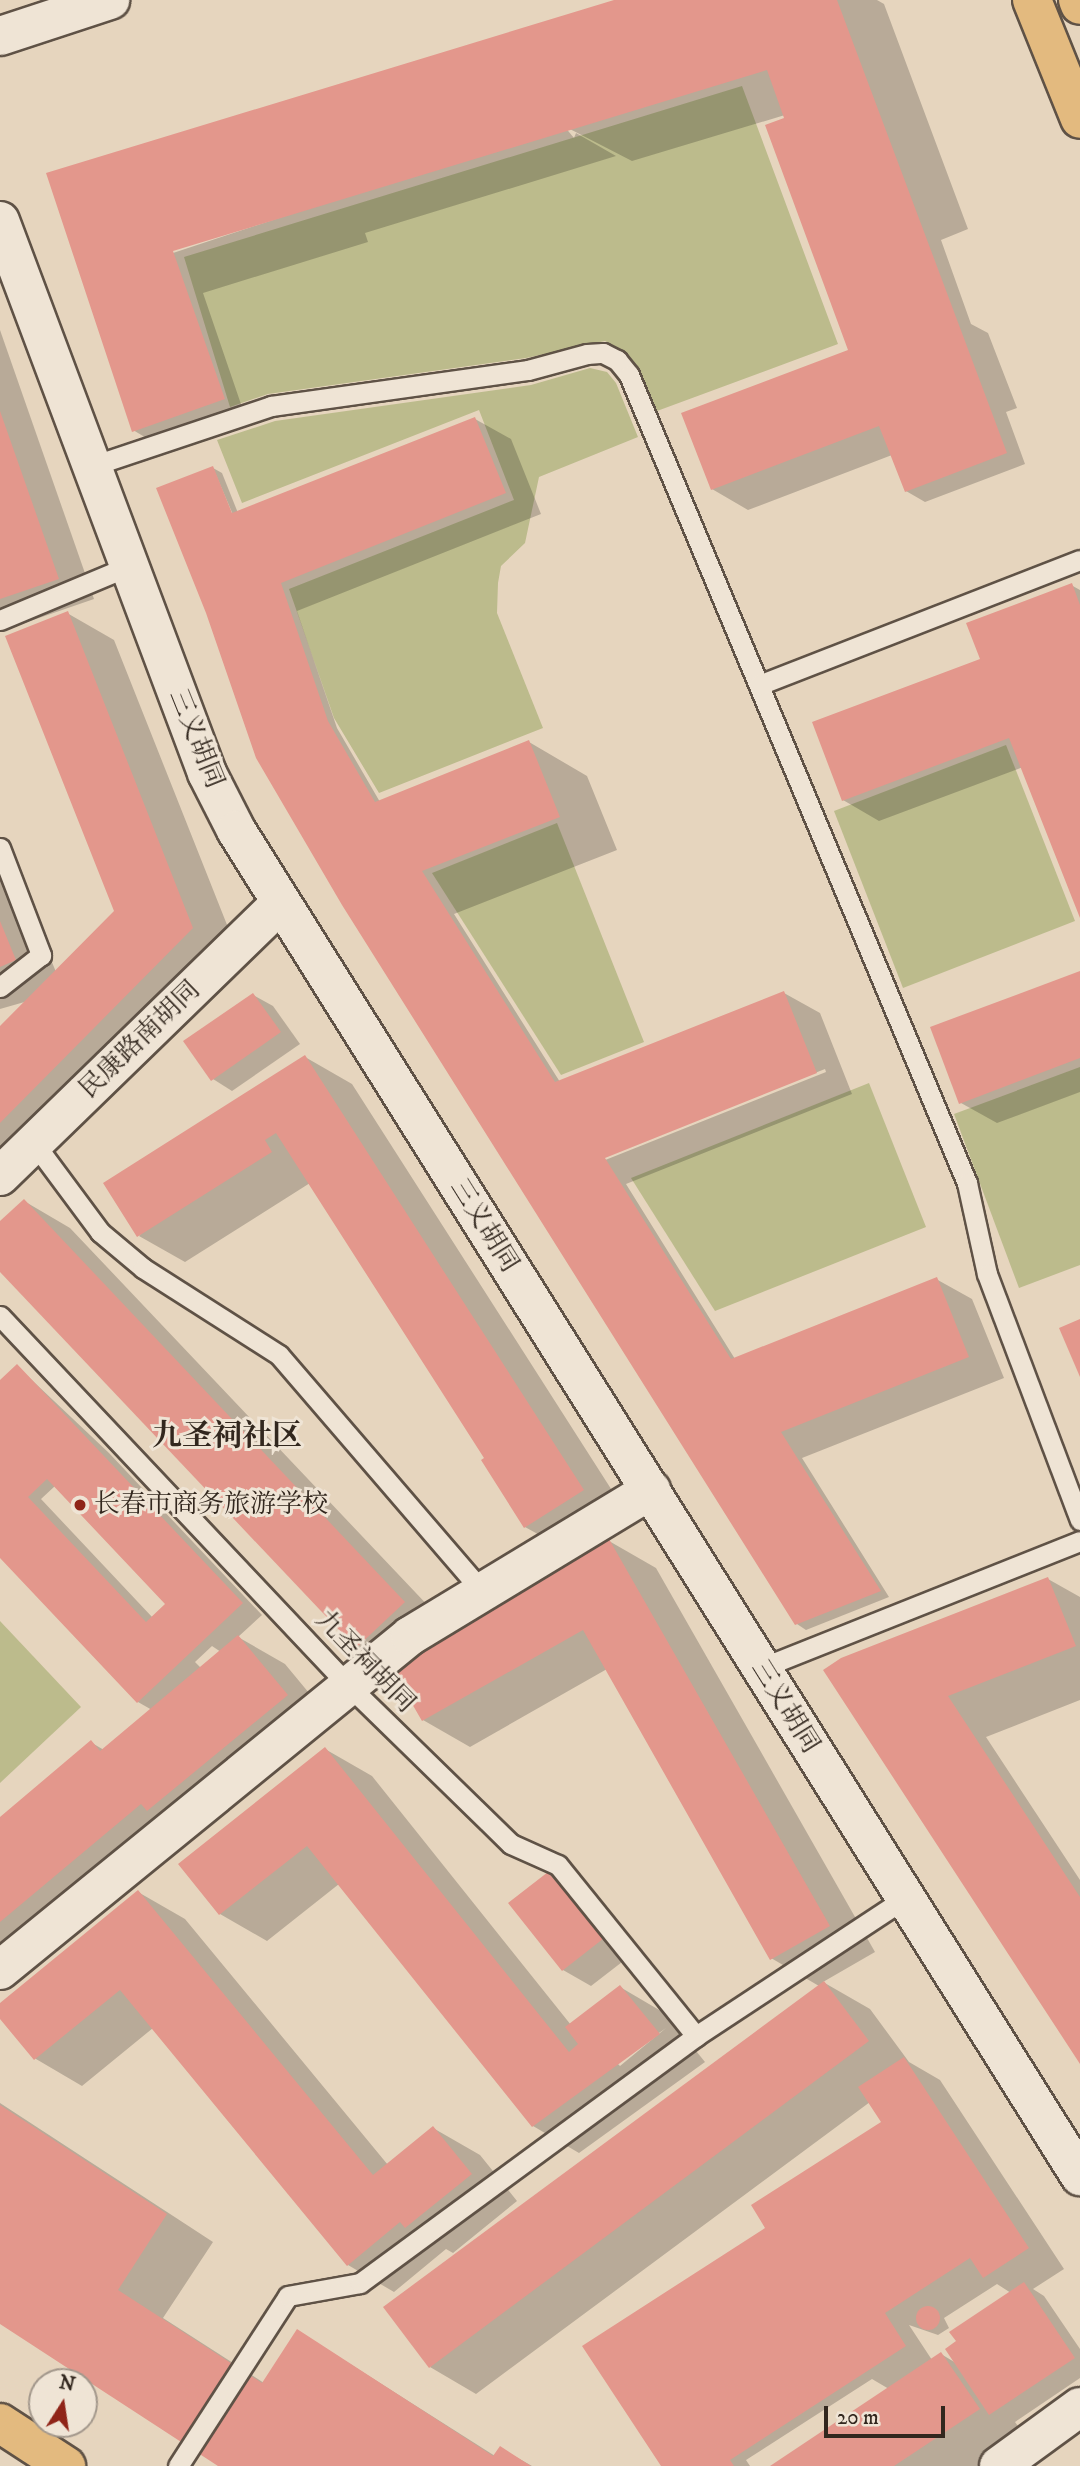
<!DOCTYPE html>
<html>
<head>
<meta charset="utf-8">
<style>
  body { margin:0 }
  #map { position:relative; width:1080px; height:2466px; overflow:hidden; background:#e6d5be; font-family:"IM FELL DW Pica","Noto Serif SC",serif }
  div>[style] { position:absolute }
  .green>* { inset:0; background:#bcbb8c }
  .shadow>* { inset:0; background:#0003 }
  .building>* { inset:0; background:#e3978c }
  .round { border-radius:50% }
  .roads { filter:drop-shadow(2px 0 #5f5246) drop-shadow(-2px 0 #5f5246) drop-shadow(0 2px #5f5246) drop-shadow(0 -2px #5f5246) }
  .lane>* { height:19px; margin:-9.5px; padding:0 9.5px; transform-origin:9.5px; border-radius:9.5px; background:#efe4d5 }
  .street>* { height:38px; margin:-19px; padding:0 19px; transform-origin:19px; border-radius:19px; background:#efe4d5 }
  .secondary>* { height:38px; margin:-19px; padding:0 19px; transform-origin:19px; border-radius:19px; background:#efe4d5 }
  .primary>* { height:38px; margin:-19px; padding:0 19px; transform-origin:19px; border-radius:19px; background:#e3ba7f }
  .dots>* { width:19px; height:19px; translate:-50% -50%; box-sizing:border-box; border:4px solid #efe4d5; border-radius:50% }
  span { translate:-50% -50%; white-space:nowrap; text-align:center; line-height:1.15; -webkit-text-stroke:6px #efe4d5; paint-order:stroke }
  .street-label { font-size:26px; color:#32271e }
  .poi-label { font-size:26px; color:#32271e }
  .left { translate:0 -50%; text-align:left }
  .quarter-label { font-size:30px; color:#32271e; font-weight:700 }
  .north { position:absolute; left:28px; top:2368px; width:70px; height:70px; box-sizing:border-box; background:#efe4d5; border:2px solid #a3988c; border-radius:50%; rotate:12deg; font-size:19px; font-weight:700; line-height:28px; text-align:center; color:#32271e }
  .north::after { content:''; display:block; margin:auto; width:24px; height:32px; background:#8f2418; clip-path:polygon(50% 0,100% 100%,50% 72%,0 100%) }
  .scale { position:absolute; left:824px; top:2406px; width:121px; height:32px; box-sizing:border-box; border:4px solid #32271e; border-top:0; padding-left:9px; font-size:21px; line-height:24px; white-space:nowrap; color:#32271e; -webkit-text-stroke:5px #efe4d5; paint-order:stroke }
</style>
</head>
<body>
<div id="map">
  <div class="green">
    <div style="clip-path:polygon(742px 86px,838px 344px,657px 411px,639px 368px,624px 351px,605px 341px,526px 358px,268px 394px,230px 407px,184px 257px)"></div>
    <div style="clip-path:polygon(590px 368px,607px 372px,616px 383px,638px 437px,539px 477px,525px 543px,501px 566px,498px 583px,497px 613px,543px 728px,379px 793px,334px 718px,289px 589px,514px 500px,479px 410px,242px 503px,217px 440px,275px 421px,531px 385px)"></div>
    <div style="clip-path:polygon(1006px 745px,1075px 921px,903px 988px,834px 811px)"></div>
    <div style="clip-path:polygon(557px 823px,644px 1042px,561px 1075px,432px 873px)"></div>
    <div style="clip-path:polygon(1080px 1067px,1080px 1265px,1019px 1288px,954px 1114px)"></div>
    <div style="clip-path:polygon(869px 1083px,926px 1227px,715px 1311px,631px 1178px)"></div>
    <div style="clip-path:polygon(0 1621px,81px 1707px,0 1783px)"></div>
  </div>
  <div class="shadow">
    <div style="clip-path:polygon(evenodd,620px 0,877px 0,884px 4px,968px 229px,941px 240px,971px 324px,988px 333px,1017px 408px,1006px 412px,1025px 464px,925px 502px,906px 491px,892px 455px,748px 510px,712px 489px,853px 350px,785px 115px,632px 161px,564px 126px,574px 138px,576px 133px,616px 156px,365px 233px,368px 242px,203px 293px,243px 410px,153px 442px,133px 430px,48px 174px,620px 0,318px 205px,173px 253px,171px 250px,318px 205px)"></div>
    <div style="clip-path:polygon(0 330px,94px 599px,7px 629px,0 625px)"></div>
    <div style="clip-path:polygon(evenodd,475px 419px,511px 439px,541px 514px,297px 611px,337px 728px,380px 802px,529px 742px,587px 776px,617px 850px,454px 914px,560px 1082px,784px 993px,820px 1013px,852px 1094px,626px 1184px,735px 1359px,936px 1279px,972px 1299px,1004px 1378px,802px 1458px,889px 1597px,806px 1630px,797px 1624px,518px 1181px,213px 468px,222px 473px,238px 513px,475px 419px,825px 1069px,826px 1072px,545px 1184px,545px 1180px,825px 1069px)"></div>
    <div style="clip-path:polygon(1071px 585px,1080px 590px,1080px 913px,1023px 767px,879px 821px,843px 800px,982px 660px)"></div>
    <div style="clip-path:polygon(67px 613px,114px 640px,239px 955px,0 1196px,0 1028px,28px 1001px,0 1009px,0 836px,56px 972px,116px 911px)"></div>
    <div style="clip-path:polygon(1080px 973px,1080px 1092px,997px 1123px,961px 1103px)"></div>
    <div style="clip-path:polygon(253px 995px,273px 1006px,300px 1044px,232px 1091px,213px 1079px)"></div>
    <div style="clip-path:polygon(305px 1057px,352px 1084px,629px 1517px,572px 1553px,525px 1527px,486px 1458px,310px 1183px,185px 1262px,139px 1236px)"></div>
    <div style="clip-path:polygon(evenodd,24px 1201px,70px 1228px,452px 1631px,609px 1541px,656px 1568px,875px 1952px,823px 1982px,870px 2009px,909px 2062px,940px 2080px,1064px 2269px,1033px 2289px,1044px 2296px,1080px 2349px,1080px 2378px,1015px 2422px,1025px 2436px,980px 2466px,773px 2466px,889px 2389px,872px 2379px,746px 2460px,750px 2466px,663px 2466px,768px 2228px,883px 2122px,870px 2102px,476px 2394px,430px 2367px,819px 1986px,771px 1958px,607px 1669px,470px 1747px,423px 1720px,393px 1667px,357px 1647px,0 1270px,0 1224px,24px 1201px,997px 2284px,1011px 2293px,956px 2363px,941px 2354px,932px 2360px,909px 2325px,938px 2335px,949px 2328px,944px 2318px,997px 2284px)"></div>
    <div style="clip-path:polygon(evenodd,17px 1366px,109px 1453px,262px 1615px,238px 1637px,285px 1664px,333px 1722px,195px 1837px,186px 1832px,0 1987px,0 1819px,92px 1743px,104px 1750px,152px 1710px,138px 1702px,0 1556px,0 1382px,17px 1366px,55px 1486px,172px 1610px,153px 1618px,41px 1499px,55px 1486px,17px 1366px,212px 1646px,221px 1652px,201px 1668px,195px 1662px,212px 1646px)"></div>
    <div style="clip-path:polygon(1048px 1579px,1080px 1597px,1080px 1700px,986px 1737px,1080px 1880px,1080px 2060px,825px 1671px)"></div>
    <div style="clip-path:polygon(evenodd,325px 1749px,372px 1776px,571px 2025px,620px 1987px,666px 2014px,705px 2062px,579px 2153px,533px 2126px,339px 1884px,267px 1941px,220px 1914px,180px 1864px,325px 1749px,666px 2028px,620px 2066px,617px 2063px,666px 2028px)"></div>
    <div style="clip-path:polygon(548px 1874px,563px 1883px,635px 1952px,591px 1986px,563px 1970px)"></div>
    <div style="clip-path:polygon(138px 1892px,185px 1919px,388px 2165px,433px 2128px,480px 2155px,517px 2201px,453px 2253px,446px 2249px,394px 2292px,348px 2265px,153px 2028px,82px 2086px,36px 2059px,0 2016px,0 2005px)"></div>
    <div style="clip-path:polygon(0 2103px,213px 2242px,163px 2318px,264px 2383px,298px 2331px,495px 2456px,500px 2448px,532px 2466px,221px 2466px,0 2323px)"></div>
  </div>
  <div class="building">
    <div style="clip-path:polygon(614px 0,837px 0,1007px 453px,905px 492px,879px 426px,711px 490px,681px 413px,848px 350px,765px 125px,784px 118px,767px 70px,173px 251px,225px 399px,132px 432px,46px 173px)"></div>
    <div style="clip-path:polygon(0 411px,59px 579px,0 599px)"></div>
    <div style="clip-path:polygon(475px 417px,506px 493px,281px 583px,328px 721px,375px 802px,529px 740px,560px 817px,422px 871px,555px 1082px,784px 991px,817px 1073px,605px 1158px,731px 1359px,937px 1277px,969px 1357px,781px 1432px,881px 1591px,795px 1625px,342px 905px,256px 758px,206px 613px,156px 488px,213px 466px,232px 513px)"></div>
    <div style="clip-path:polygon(1072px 583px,1080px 605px,1080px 918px,1009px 738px,842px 801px,812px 722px,980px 659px,966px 623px)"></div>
    <div style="clip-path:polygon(68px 611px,193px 928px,0 1123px,0 1026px,114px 911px,5px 636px)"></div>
    <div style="clip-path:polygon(0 921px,16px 960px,0 967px)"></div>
    <div style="clip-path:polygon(1080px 971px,1080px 1058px,959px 1104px,930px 1027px)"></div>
    <div style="clip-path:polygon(253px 993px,281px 1032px,211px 1081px,183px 1041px)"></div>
    <div style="clip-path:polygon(305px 1055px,584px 1490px,524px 1528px,481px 1460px,484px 1458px,276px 1133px,265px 1140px,272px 1152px,137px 1237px,103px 1183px)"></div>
    <div style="clip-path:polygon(24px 1199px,405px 1602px,356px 1648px,0 1272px,0 1221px)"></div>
    <div style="clip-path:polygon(1080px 1319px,1080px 1377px,1059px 1328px)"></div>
    <div style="clip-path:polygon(evenodd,17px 1364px,243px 1603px,137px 1703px,0 1558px,0 1380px,17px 1364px,47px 1479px,165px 1604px,146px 1622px,28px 1497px,47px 1479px)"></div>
    <div style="clip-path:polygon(609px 1539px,830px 1926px,770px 1960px,583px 1630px,422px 1721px,389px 1664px)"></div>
    <div style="clip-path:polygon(1048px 1577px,1076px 1646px,948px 1696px,1080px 1897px,1080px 2064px,823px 1670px,841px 1658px)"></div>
    <div style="clip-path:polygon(238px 1635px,288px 1695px,147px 1811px,141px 1804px,0 1922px,0 1817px,91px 1740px,100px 1751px)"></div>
    <div style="clip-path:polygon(325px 1747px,569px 2052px,578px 2044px,565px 2027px,620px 1985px,660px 2034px,532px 2127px,307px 1846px,219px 1915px,178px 1864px)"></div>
    <div style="clip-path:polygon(548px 1872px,558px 1884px,564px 1880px,608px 1935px,562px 1971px,508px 1903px)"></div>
    <div style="clip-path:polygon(138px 1890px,373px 2175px,433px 2126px,472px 2174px,405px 2228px,400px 2222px,347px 2266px,120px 1990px,34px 2060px,0 2019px,0 2003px)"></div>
    <div style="clip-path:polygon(824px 1981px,869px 2041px,429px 2368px,383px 2307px)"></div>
    <div style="clip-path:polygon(904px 2057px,1029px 2248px,983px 2278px,970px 2258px,885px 2313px,906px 2346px,730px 2460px,734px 2466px,661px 2466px,582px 2346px,765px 2228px,751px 2205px,881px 2122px,858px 2087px)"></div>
    <div style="clip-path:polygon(0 2105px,167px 2214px,118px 2290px,262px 2383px,297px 2329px,493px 2456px,500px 2446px,531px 2466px,218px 2466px,0 2324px)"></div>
    <div style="clip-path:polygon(1024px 2282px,1075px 2358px,989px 2415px,945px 2349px,956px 2341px,949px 2332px)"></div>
    <div class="round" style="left:916px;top:2306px;width:24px;height:24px"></div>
    <div style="clip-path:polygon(941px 2352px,980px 2409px,894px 2466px,770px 2466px)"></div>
  </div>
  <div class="roads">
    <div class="lane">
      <div style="left:92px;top:466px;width:189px;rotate:-18.5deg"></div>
      <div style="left:271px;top:406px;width:260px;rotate:-8deg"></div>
      <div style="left:528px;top:370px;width:61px;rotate:-15.2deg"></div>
      <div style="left:587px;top:354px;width:16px;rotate:-4deg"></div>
      <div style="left:603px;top:353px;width:16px;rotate:27deg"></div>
      <div style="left:617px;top:360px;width:19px;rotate:51deg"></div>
      <div style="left:629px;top:375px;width:876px;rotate:67.3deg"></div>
      <div style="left:967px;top:1183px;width:93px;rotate:77.6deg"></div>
      <div style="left:987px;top:1274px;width:263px;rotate:69.3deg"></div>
      <div style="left:0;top:620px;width:140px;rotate:-22.7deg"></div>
      <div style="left:759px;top:685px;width:344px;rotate:-21.3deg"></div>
      <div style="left:0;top:848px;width:115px;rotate:69deg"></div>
      <div style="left:41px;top:955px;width:52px;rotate:142deg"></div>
      <div style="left:34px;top:1143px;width:111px;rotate:53.4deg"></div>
      <div style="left:100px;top:1232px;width:56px;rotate:39.9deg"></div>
      <div style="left:143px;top:1268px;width:161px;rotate:32.6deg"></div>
      <div style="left:279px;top:1355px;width:310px;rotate:49.3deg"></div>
      <div style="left:0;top:1316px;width:509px;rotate:46.67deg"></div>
      <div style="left:349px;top:1686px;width:226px;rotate:44.3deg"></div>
      <div style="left:511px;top:1844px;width:51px;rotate:24.1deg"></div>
      <div style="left:558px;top:1865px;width:220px;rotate:51.1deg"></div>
      <div style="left:761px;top:1668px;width:343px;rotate:-21.7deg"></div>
      <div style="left:178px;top:2466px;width:202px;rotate:-57.1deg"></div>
      <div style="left:288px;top:2296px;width:73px;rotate:-10.2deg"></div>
      <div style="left:360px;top:2283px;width:417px;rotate:-36.3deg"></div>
      <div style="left:696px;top:2036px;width:249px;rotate:-33.4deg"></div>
    </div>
    <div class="street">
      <div style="left:0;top:1176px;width:390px;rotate:-44.2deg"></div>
      <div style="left:0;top:1970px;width:529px;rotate:-39.17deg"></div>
      <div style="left:410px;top:1636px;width:282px;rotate:-31.2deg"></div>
    </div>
    <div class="secondary">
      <div style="left:0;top:36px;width:116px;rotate:-18.1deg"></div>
      <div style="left:0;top:221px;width:590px;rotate:69.44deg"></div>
      <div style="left:207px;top:773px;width:64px;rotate:63deg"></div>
      <div style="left:236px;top:830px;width:1589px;rotate:57.91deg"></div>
      <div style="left:999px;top:2466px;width:100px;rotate:-36.1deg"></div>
    </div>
    <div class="primary">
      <div style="left:1032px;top:0;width:128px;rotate:68deg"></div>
      <div style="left:1078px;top:0;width:5px;rotate:68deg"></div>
      <div style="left:0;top:2423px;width:79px;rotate:33.1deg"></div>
    </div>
  </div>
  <div class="dots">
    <div style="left:80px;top:1505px;background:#8f2418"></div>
  </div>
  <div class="street-label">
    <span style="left:196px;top:739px;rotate:68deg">三义胡同</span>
    <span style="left:140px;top:1040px;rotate:-44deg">民康路南胡同</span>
    <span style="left:484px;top:1226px;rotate:58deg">三义胡同</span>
    <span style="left:365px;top:1662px;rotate:46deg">九圣祠胡同</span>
    <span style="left:785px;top:1707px;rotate:58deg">三义胡同</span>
  </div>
  <div class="poi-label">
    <span class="left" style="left:94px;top:1505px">长春市商务旅游学校</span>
  </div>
  <div class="quarter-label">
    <span style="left:227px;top:1437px">九圣祠社区</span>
  </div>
  <div class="north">N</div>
  <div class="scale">20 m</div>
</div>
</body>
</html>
